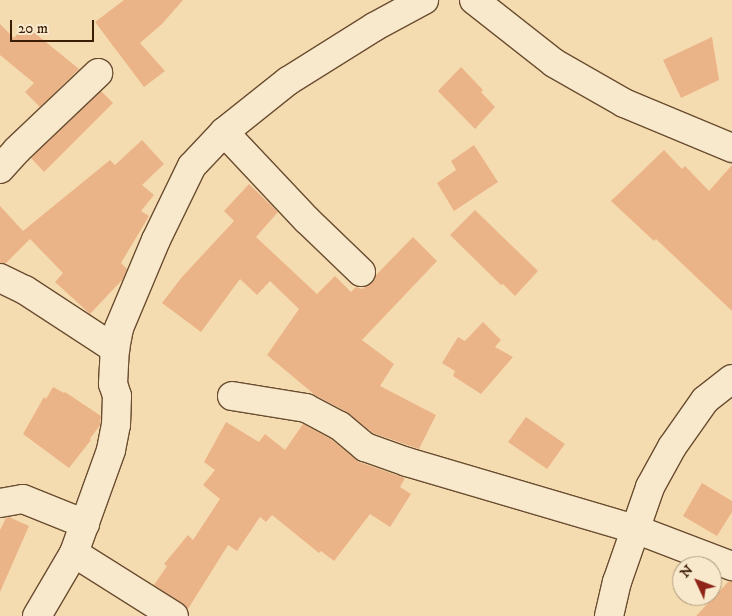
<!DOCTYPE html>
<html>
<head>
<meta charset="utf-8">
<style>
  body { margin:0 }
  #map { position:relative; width:732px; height:616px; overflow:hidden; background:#f5dcb0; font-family:"IM FELL DW Pica",serif }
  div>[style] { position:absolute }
  .building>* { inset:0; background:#ebb488 }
  .roads { filter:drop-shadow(1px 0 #6a4d30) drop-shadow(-1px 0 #6a4d30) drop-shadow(0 1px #6a4d30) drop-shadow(0 -1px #6a4d30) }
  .minor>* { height:28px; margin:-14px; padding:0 14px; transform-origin:14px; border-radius:14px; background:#f8e8cc }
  span { translate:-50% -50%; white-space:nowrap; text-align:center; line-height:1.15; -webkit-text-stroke:4px #f8e8cc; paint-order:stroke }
  .north { position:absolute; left:672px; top:556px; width:50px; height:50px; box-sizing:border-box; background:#f8e8cc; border:1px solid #ac977c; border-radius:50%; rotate:313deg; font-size:14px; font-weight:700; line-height:20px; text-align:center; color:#3b1d05 }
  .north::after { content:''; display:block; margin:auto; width:18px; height:22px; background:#8f2418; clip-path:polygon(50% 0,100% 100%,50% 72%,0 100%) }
  .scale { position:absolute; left:10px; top:20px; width:84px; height:22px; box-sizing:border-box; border:2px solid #3b1d05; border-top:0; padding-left:6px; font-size:15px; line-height:18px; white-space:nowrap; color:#3b1d05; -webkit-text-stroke:4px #f8e8cc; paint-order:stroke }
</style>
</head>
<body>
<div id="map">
  <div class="building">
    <div style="clip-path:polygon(124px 0,183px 0,162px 24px,140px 43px,165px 71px,144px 87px,95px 22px)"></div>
    <div style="clip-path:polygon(0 24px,14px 38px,25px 25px,79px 69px,40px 107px,25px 92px,34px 83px,0 55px)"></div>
    <div style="clip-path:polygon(712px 37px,719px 80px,681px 98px,663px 60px)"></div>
    <div style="clip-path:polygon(461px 67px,483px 90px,481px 92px,495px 107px,475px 129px,438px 91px)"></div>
    <div style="clip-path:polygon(101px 91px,113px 103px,44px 172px,31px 158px)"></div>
    <div style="clip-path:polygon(142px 140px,164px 164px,142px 185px,154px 195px,141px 211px,149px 216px,121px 263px,127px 269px,123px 279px,90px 314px,55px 282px,63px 273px,30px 239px,5px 264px,0 263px,0 206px,23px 231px,110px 160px,115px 165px)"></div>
    <div style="clip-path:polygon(474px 145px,498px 182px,454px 211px,437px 183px,456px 170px,451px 161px)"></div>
    <div style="clip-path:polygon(664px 150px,682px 169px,685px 166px,709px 191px,732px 165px,732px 311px,656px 239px,654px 241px,611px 201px)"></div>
    <div style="clip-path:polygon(249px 184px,278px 212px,256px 237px,317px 294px,335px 276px,351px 292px,356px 287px,362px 289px,373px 282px,376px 275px,413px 237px,437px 261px,362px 340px,394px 364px,380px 386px,436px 415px,419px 449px,373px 433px,347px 412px,315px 395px,267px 355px,299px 309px,270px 281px,257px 295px,240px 279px,201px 332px,162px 303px,182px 277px,234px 221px,224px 211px)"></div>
    <div style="clip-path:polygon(475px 210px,538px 271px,515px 296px,503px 284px,501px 285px,450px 235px)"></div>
    <div style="clip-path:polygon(483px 322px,501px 340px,495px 347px,513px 357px,481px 394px,453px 376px,455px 371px,442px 363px,458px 337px,465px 341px)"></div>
    <div style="clip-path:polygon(53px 387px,64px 393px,65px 392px,101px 416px,100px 425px,90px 439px,91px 440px,69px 468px,23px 434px,44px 397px,46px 399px)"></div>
    <div style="clip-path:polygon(526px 417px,565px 444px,547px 469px,508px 442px)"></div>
    <div style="clip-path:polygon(226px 422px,259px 442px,265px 434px,285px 450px,303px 424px,331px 439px,359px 462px,405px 478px,400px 487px,411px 494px,390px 527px,370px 514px,334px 561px,321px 551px,319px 553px,272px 515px,266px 522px,260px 517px,237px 551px,228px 545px,188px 609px,182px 603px,154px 585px,167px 566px,164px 564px,188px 535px,193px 540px,220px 499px,203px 485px,215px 470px,204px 462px)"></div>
    <div style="clip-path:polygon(702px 483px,732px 501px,732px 512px,717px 536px,683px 516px)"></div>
    <div style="clip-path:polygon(9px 517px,29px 526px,0 592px,0 530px,6px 518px)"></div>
    <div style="clip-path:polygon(729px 581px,732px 581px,732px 616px,696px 616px)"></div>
  </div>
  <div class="roads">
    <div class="minor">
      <div style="left:474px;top:0;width:102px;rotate:38.2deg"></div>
      <div style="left:554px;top:63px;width:81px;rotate:29.7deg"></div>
      <div style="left:624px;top:103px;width:117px;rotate:22.6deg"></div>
      <div style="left:224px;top:132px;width:121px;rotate:46.7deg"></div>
      <div style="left:307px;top:220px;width:75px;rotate:43.9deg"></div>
      <div style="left:0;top:169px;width:25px;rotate:-48deg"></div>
      <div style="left:17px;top:150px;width:112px;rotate:-43.5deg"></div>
      <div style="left:0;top:278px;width:28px;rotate:26deg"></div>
      <div style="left:25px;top:290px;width:108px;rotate:33.2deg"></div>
      <div style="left:232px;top:396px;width:75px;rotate:9.2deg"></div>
      <div style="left:306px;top:408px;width:38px;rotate:28deg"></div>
      <div style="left:340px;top:426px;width:33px;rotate:40deg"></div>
      <div style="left:365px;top:447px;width:45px;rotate:19.7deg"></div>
      <div style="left:407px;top:462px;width:238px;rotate:16.4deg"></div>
      <div style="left:635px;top:529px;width:104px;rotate:20.9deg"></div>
      <div style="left:0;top:503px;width:23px;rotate:-10deg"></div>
      <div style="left:23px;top:499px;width:67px;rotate:22deg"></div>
      <div style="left:74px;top:553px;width:118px;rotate:32.2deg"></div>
      <div style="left:37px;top:616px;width:73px;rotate:-59.6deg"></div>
      <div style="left:74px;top:553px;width:109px;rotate:-70.2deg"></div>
      <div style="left:111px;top:450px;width:25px;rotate:-79deg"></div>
      <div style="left:116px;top:425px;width:29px;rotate:-88deg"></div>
      <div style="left:117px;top:396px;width:13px;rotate:-108deg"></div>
      <div style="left:113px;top:384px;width:35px;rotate:-87deg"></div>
      <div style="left:115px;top:349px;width:21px;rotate:-79deg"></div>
      <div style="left:119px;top:328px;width:95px;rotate:-67.2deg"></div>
      <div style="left:156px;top:240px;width:82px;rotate:-64.1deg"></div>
      <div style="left:192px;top:166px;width:47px;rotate:-46.7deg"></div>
      <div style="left:224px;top:132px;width:82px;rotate:-38.6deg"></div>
      <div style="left:288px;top:81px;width:102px;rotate:-32.1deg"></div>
      <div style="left:374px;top:27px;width:57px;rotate:-28.4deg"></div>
      <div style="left:609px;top:616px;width:35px;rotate:-77deg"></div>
      <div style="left:617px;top:582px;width:101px;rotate:-70.8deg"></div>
      <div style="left:650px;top:487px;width:46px;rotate:-61.2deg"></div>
      <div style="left:672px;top:447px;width:57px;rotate:-54.9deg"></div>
      <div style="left:705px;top:400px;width:34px;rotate:-38deg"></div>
    </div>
  </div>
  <div class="north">N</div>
  <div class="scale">20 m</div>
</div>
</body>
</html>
